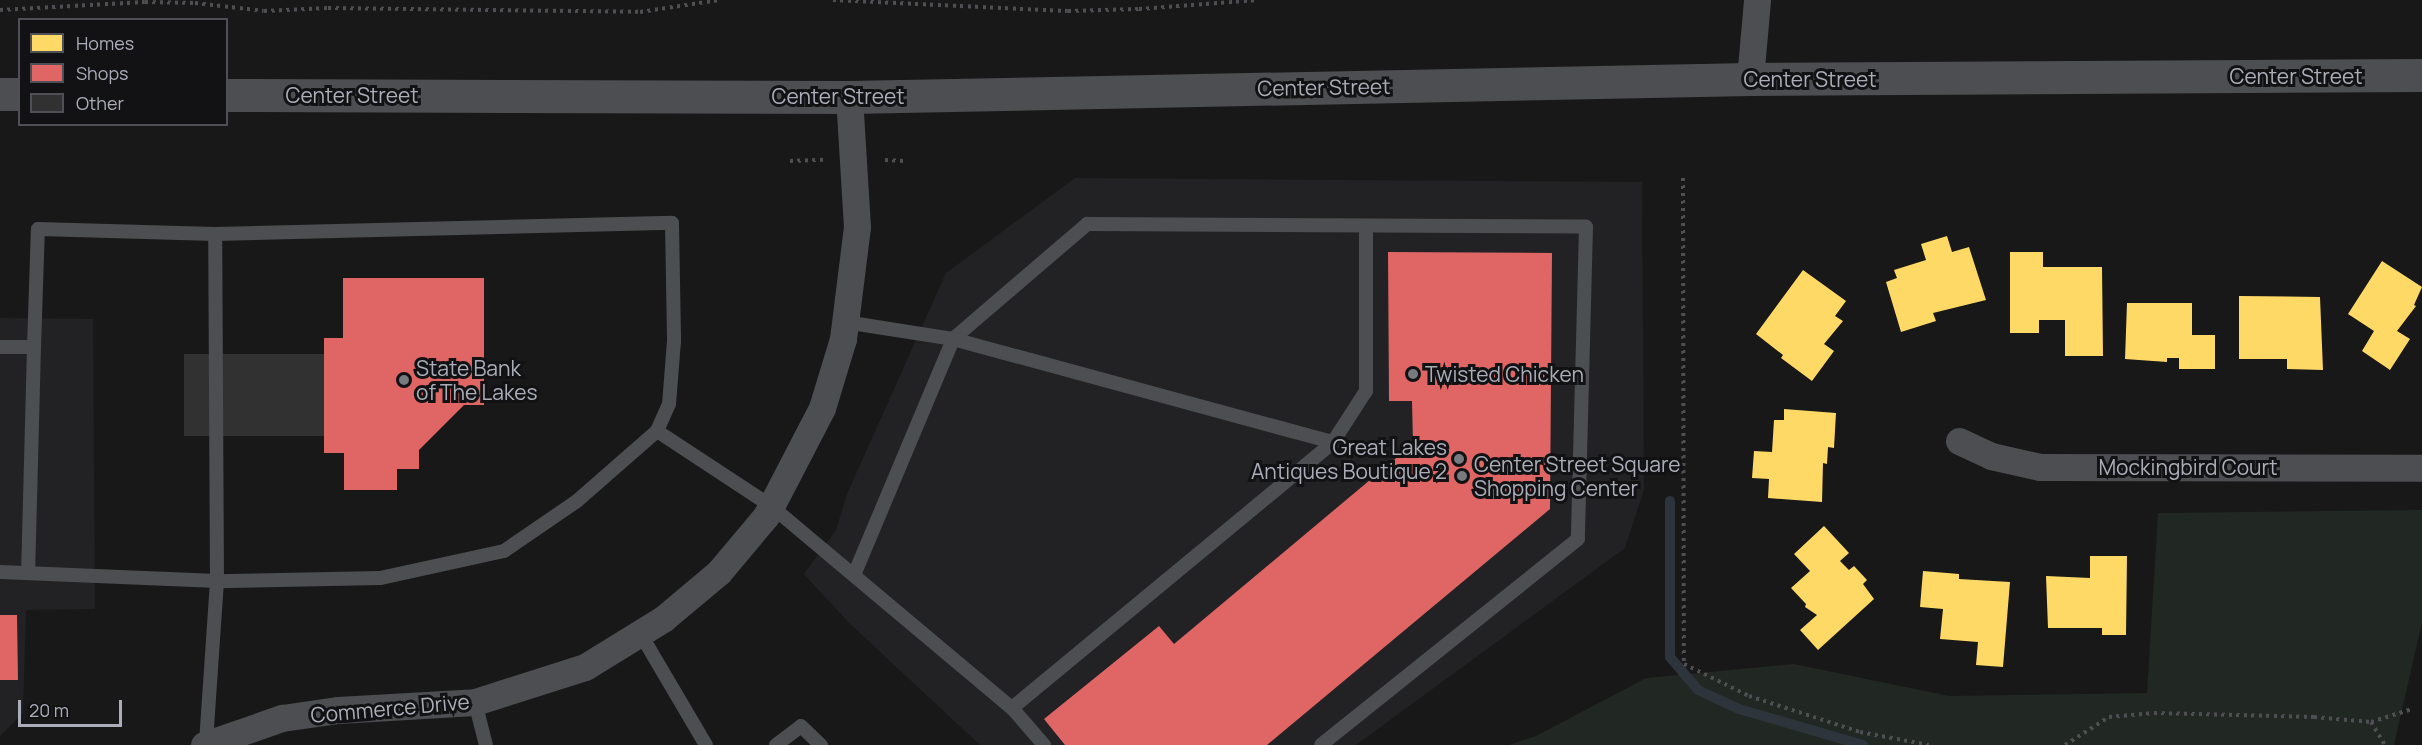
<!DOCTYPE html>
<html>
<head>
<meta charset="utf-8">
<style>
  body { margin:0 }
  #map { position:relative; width:2422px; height:745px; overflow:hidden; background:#181818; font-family:Manrope,sans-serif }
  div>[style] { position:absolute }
  .built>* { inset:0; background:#222224 }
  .green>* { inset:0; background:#212722 }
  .homes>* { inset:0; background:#ffd966 }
  .shops>* { inset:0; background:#e06666 }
  .stream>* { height:10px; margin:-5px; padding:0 5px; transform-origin:5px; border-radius:5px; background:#2e343b }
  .building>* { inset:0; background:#313132 }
  .path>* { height:4px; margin-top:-2px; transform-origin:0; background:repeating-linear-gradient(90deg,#4e4f52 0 3px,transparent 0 7.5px) }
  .service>* { height:14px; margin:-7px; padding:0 7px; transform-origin:7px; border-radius:7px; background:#4d4e51 }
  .minor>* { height:27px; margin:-13.5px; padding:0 13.5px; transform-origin:13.5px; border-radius:13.5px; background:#4d4e51 }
  .tertiary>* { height:33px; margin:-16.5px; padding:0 16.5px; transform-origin:16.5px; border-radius:16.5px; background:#4d4e51 }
  .dots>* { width:16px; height:16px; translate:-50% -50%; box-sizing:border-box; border:3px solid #121214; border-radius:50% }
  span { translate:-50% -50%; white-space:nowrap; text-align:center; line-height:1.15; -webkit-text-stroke:6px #121214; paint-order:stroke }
  .street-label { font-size:21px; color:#abaeb8 }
  .poi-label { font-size:21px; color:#abaeb8 }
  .left { translate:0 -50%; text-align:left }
  .right { translate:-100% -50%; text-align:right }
  .legend { position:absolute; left:18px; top:18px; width:210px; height:108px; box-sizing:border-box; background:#121214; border:2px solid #4f5056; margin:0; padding:8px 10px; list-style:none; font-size:18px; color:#abaeb8 }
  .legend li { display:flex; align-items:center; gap:12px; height:30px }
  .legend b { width:30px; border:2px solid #4f5056 }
  .scale { position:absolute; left:18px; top:700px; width:104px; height:27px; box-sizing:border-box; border:3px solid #abaeb8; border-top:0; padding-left:8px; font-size:18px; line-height:21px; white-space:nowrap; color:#abaeb8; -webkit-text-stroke:4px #121214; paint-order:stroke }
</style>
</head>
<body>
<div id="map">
  <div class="built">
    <div style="clip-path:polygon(1075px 178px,1642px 182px,1644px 489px,1625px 548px,1356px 745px,980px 745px,848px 622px,804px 574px,836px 530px,847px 494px,946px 273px)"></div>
    <div style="clip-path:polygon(0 318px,93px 319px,95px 609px,26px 610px,23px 713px,0 736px)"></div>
  </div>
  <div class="green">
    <div style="clip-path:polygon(2422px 510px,2422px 622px,2394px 745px,1509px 745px,1536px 736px,1646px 678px,1794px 664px,1949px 696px,2147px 693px,2158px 513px)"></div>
  </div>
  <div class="homes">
    <div style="clip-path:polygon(1947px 236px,1952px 252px,1969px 247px,1986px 300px,1933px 313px,1936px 321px,1901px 332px,1886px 282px,1897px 278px,1894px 270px,1926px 260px,1921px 244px)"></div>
    <div style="clip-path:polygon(2010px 252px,2043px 252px,2043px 267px,2102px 267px,2103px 356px,2065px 356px,2065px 320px,2039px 320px,2039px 333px,2010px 333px)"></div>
    <div style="clip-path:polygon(2382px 261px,2422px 287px,2414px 305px,2416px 306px,2397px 331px,2410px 339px,2390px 370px,2362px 351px,2374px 331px,2348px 314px)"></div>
    <div style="clip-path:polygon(1803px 270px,1846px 301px,1835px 316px,1843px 321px,1824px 344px,1834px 351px,1812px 381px,1781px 358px,1783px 355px,1756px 334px)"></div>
    <div style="clip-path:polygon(2239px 296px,2320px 297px,2323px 370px,2287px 369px,2287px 359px,2239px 359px)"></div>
    <div style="clip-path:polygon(2127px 303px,2192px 303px,2192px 335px,2215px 335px,2215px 369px,2179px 369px,2179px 358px,2167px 358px,2167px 362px,2125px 359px)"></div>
    <div style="clip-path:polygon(1784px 409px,1836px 413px,1834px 448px,1828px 447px,1827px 464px,1823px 463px,1822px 502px,1768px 498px,1769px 479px,1752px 478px,1754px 451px,1772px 452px,1774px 420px,1784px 420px)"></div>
    <div style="clip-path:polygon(1824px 526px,1849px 553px,1840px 561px,1849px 570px,1854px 566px,1867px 580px,1863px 584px,1874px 599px,1818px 650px,1800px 630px,1817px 615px,1805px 607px,1806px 604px,1791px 588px,1810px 571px,1794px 554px)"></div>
    <div style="clip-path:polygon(2090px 556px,2127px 556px,2126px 635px,2102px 635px,2102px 628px,2048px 628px,2046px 576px,2090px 578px)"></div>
    <div style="clip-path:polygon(1923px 571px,1959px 574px,1959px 579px,2010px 582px,2003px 667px,1976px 665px,1978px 642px,1940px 639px,1943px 609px,1920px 607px)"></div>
  </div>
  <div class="shops">
    <div style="clip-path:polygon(1388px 252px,1552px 253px,1550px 509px,1267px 745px,1065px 745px,1044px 719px,1159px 626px,1174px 644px,1413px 444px,1412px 401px,1389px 401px)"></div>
    <div style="clip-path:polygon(343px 278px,484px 278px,484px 405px,464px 405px,419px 450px,419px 469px,397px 469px,397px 490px,344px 490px,344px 453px,324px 453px,324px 338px,343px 338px)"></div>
    <div style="clip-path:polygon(0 615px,17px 615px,18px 680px,0 680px)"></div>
  </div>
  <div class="stream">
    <div style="left:1670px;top:501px;width:156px;rotate:90deg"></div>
    <div style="left:1670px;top:657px;width:43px;rotate:49.7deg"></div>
    <div style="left:1698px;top:690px;width:45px;rotate:24.9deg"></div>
    <div style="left:1739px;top:709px;width:129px;rotate:16.2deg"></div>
  </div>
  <div class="building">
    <div style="clip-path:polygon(184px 354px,324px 354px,324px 436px,184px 436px)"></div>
  </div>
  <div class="path">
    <div style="left:833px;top:0;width:235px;rotate:2.7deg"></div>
    <div style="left:1068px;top:11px;width:71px;rotate:-1.6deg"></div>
    <div style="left:1139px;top:9px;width:119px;rotate:-4.3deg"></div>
    <div style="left:0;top:10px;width:145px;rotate:-3.2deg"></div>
    <div style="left:145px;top:2px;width:50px;rotate:1.1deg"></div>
    <div style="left:195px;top:3px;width:69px;rotate:6.6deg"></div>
    <div style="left:264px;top:11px;width:64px;rotate:-2.7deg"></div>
    <div style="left:328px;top:8px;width:312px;rotate:0.7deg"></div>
    <div style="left:640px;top:12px;width:80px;rotate:-8.6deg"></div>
    <div style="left:885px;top:160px;width:20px;rotate:3deg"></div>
    <div style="left:790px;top:161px;width:33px;rotate:-2deg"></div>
    <div style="left:1683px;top:178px;width:486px;rotate:89.9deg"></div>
    <div style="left:1684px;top:664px;width:72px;rotate:26.2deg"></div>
    <div style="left:1749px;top:696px;width:117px;rotate:18deg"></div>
    <div style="left:1860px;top:732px;width:70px;rotate:10.7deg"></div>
    <div style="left:2371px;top:722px;width:27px;rotate:59deg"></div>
    <div style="left:2065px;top:745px;width:52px;rotate:-32.5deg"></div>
    <div style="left:2109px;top:717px;width:45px;rotate:-5.1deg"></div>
    <div style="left:2154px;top:713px;width:160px;rotate:1.4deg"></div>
    <div style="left:2314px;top:717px;width:57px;rotate:5deg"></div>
    <div style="left:2371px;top:722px;width:43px;rotate:-17.6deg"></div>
  </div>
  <div class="service">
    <div style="left:845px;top:322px;width:109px;rotate:8.9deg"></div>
    <div style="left:953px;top:339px;width:177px;rotate:-40.6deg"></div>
    <div style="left:1087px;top:224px;width:499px;rotate:0.3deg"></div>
    <div style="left:1586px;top:227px;width:312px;rotate:91.5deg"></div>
    <div style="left:1578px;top:539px;width:329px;rotate:141.3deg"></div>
    <div style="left:0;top:347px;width:34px"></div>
    <div style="left:34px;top:347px;width:225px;rotate:91.5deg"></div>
    <div style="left:34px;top:347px;width:118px;rotate:-88.1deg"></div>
    <div style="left:38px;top:229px;width:177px;rotate:1.6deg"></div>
    <div style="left:215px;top:234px;width:457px;rotate:-1.4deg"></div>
    <div style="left:672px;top:223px;width:118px;rotate:89deg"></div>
    <div style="left:674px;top:341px;width:63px;rotate:94.5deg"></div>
    <div style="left:669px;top:404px;width:30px;rotate:114deg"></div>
    <div style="left:657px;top:431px;width:106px;rotate:138.8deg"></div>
    <div style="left:577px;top:501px;width:88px;rotate:145.6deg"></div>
    <div style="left:504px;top:551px;width:127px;rotate:167.7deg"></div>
    <div style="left:380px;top:578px;width:163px;rotate:178.9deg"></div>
    <div style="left:217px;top:581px;width:347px;rotate:-90.3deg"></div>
    <div style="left:657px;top:431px;width:136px;rotate:33.3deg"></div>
    <div style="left:771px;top:506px;width:314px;rotate:40deg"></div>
    <div style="left:1012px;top:708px;width:49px;rotate:49.1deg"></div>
    <div style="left:0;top:572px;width:217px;rotate:2.4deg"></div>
    <div style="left:217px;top:581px;width:163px;rotate:93.9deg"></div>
    <div style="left:854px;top:575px;width:256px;rotate:-67.2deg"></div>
    <div style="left:953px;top:339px;width:394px;rotate:15.2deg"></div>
    <div style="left:640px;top:633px;width:130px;rotate:59.5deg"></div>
    <div style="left:475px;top:702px;width:44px;rotate:75.7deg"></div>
    <div style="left:1012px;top:708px;width:417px;rotate:-39.6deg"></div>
    <div style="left:1333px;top:442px;width:61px;rotate:-57.1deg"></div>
    <div style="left:1366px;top:391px;width:165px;rotate:-90deg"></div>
    <div style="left:776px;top:745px;width:31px;rotate:-37deg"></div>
    <div style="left:801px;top:726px;width:28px;rotate:44deg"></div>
  </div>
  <div class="minor">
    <div style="left:1750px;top:79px;width:79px;rotate:-84.9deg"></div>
    <div style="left:1959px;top:441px;width:35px;rotate:25deg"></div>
    <div style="left:1991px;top:456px;width:50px;rotate:12.7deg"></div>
    <div style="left:2040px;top:467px;width:382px;rotate:0.1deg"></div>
    <div style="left:204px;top:745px;width:83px;rotate:-19.1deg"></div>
    <div style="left:282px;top:718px;width:57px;rotate:-8.1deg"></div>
    <div style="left:338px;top:710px;width:137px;rotate:-3.3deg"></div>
    <div style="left:475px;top:702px;width:115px;rotate:-17.7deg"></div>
    <div style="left:585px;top:667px;width:92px;rotate:-31.6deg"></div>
    <div style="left:663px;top:619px;width:73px;rotate:-40deg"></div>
    <div style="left:719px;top:572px;width:73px;rotate:-50deg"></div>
    <div style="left:766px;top:516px;width:122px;rotate:-62.6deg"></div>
    <div style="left:822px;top:408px;width:72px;rotate:-73.1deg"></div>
    <div style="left:843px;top:339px;width:113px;rotate:-82.9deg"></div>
    <div style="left:857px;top:227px;width:130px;rotate:-93.5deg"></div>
  </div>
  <div class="tertiary">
    <div style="left:0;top:94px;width:20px"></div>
    <div style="left:226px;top:95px;width:623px;rotate:0.18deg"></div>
    <div style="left:849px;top:97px;width:901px;rotate:-1.14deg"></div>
    <div style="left:1750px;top:79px;width:672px;rotate:-0.34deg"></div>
  </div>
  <div class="dots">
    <div style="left:1413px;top:374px;background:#787a80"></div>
    <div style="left:404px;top:380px;background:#787a80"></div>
    <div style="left:1459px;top:459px;background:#787a80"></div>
    <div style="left:1462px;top:476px;background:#787a80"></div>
  </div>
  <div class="street-label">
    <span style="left:2296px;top:76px">Center Street</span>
    <span style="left:1810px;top:79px">Center Street</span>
    <span style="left:1324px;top:87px;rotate:-1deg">Center Street</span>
    <span style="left:352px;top:95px">Center Street</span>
    <span style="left:838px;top:96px">Center Street</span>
    <span style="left:2188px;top:467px">Mockingbird Court</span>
    <span style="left:390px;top:708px;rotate:-5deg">Commerce Drive</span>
  </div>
  <div class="poi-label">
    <span class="left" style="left:416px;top:380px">State Bank<br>of The Lakes</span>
    <span class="left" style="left:1425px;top:374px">Twisted Chicken</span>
    <span class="right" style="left:1447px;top:459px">Great Lakes<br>Antiques Boutique 2</span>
    <span class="left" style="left:1474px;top:476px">Center Street Square<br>Shopping Center</span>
  </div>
  <ul class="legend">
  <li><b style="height:16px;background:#ffd966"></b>Homes</li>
  <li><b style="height:16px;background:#e06666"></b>Shops</li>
  <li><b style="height:16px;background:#313132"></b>Other</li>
  </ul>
  <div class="scale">20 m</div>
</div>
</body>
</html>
